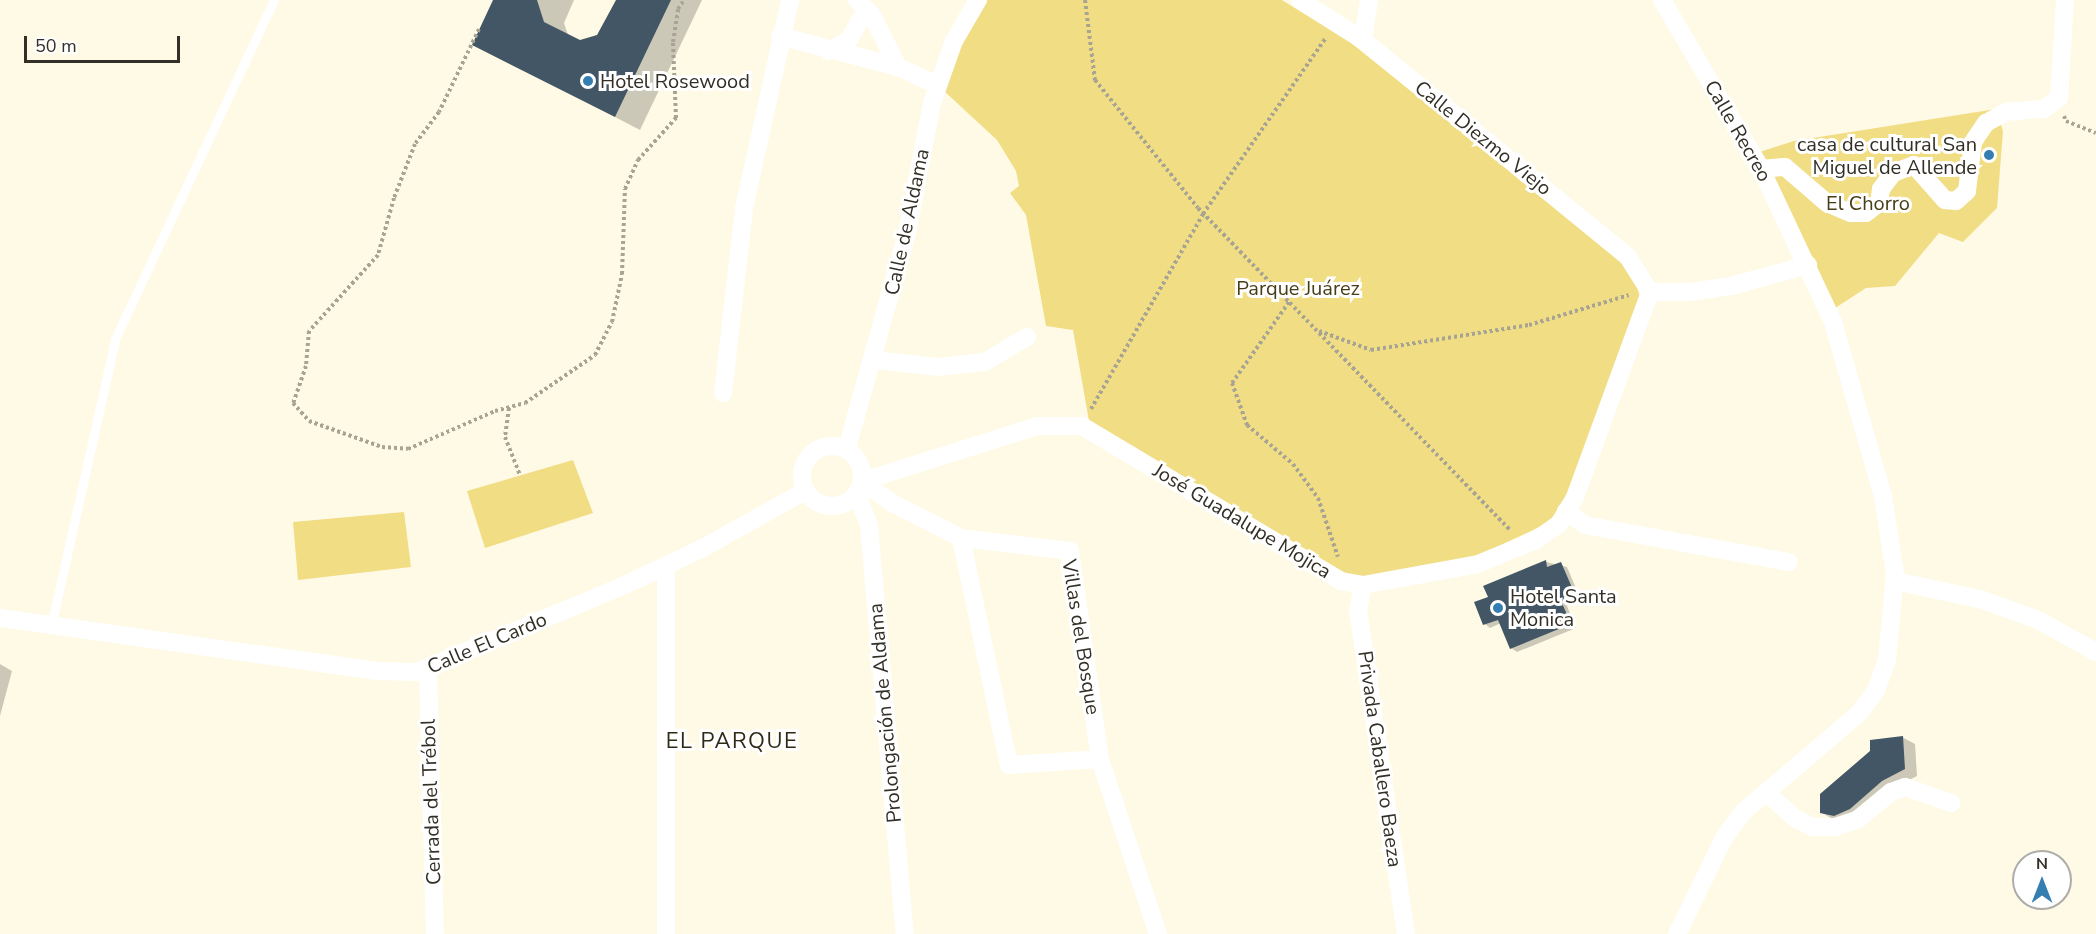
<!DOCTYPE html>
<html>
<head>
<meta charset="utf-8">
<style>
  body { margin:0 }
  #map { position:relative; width:2096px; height:934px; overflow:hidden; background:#fffae5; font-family:"Nunito Sans",sans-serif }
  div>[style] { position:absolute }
  .green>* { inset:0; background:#f1dd84 }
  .shadow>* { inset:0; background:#0003 }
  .building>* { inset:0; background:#435666 }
  .path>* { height:4px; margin-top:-2px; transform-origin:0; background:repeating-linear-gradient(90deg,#a8a494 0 3px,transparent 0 6px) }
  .service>* { height:9px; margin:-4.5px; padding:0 4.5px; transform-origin:4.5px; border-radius:4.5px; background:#fff }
  .minor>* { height:18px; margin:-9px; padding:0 9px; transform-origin:9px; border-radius:9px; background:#fff }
  .minor>.ring { margin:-9px; padding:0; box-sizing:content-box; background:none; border:18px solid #fff; border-radius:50% }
  .dots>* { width:16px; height:16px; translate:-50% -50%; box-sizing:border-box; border:3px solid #fff; border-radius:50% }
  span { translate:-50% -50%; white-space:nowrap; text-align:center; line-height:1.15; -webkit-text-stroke:6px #fff; paint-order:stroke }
  .poi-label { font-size:20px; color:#322f26 }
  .left { translate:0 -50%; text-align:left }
  .right { translate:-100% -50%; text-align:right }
  .street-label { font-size:20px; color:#322f26 }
  .park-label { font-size:20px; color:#473e17 }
  .quarter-label { font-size:22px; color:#2f2a15; letter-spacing:1.5px }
  .north { position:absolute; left:2012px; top:850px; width:60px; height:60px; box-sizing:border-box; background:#fff; border:2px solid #adaca8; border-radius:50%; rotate:0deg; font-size:16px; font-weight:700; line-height:24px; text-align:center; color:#322f26 }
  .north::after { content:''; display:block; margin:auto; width:21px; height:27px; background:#357eb2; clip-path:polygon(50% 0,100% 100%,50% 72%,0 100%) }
  .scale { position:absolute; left:24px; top:36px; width:156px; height:27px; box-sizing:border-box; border:3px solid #322f26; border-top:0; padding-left:8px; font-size:18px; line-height:21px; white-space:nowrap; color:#322f26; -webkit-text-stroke:4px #fff; paint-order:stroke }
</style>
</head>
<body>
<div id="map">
  <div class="green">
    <div style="clip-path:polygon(986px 0,1282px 0,1351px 43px,1615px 255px,1635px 274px,1640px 299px,1570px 490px,1554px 520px,1478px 556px,1365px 579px,1345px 578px,1089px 421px,1073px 330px,1046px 326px,1026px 215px,1010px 193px,1019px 186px,1016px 171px,997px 140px,943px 90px,959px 44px)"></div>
    <div style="clip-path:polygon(1996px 109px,2003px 131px,1997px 208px,1963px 242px,1939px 233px,1895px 286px,1866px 288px,1832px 310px,1747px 156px,1794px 141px)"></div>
    <div style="clip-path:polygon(573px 460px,593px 513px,485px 548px,467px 491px)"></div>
    <div style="clip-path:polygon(404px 512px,411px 567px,298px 580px,293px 522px)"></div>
  </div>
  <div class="shadow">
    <div style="clip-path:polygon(495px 0,574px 0,564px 23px,568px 35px,580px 41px,598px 37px,617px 0,702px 0,640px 130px,474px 44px)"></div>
    <div style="clip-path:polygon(1546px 562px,1567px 567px,1581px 600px,1567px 606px,1576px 628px,1517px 652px,1511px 648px,1501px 623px,1490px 628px,1485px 624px,1490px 598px,1485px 587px)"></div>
    <div style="clip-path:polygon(0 664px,12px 671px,0 716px)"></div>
    <div style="clip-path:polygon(1902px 737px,1915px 744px,1917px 776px,1895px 787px,1863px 816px,1834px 820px,1821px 812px)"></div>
  </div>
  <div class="building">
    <div style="clip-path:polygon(493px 0,537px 0,544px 22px,580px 40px,597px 35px,616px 0,671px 0,615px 117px,472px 45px)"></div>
    <div style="clip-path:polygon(1546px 560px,1547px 567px,1561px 562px,1576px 597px,1562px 603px,1571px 624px,1510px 649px,1498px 620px,1483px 625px,1474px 602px,1488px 597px,1483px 586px)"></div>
    <div style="clip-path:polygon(1903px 736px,1905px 769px,1882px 781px,1850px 809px,1834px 816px,1820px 813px,1820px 794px,1870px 751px,1870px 740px)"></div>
  </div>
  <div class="path">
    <div style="left:1085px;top:0;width:81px;rotate:82.9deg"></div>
    <div style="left:1095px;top:80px;width:164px;rotate:51.2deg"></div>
    <div style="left:1198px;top:208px;width:450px;rotate:45.9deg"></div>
    <div style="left:479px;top:29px;width:92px;rotate:115.7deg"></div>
    <div style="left:439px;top:112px;width:40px;rotate:127deg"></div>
    <div style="left:415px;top:144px;width:58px;rotate:111.3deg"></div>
    <div style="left:394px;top:198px;width:59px;rotate:105.7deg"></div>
    <div style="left:378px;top:255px;width:103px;rotate:132.2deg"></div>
    <div style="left:309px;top:331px;width:35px;rotate:95deg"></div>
    <div style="left:306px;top:366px;width:39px;rotate:109deg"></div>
    <div style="left:293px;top:403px;width:24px;rotate:48deg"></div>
    <div style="left:309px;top:421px;width:77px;rotate:19.6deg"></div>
    <div style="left:382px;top:447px;width:26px;rotate:4deg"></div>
    <div style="left:408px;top:449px;width:95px;rotate:-23.6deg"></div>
    <div style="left:495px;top:411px;width:31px;rotate:-15deg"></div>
    <div style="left:525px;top:403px;width:85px;rotate:-34.4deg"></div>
    <div style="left:595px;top:355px;width:37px;rotate:-63deg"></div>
    <div style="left:612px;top:322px;width:49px;rotate:-78.2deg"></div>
    <div style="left:622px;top:274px;width:85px;rotate:-88deg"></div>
    <div style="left:625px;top:189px;width:32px;rotate:-66deg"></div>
    <div style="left:638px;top:160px;width:57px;rotate:-47.9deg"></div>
    <div style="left:676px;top:118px;width:76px;rotate:-92.3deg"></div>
    <div style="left:673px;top:42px;width:33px;rotate:-81deg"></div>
    <div style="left:678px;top:9px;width:11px;rotate:-56deg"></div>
    <div style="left:2064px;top:116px;width:5px;rotate:68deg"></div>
    <div style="left:2066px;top:121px;width:32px;rotate:22deg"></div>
    <div style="left:1289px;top:302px;width:99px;rotate:125.1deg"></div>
    <div style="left:1232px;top:383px;width:45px;rotate:70.3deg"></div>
    <div style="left:1247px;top:425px;width:60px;rotate:40.3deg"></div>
    <div style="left:1293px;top:464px;width:42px;rotate:53.7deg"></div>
    <div style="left:1318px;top:498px;width:62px;rotate:71.3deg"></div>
    <div style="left:1319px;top:331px;width:55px;rotate:20.1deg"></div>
    <div style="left:1371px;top:350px;width:160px;rotate:-9deg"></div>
    <div style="left:1529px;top:325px;width:104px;rotate:-16.7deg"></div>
    <div style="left:509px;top:408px;width:29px;rotate:98deg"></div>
    <div style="left:505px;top:437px;width:41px;rotate:68.5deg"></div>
    <div style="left:1091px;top:409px;width:225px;rotate:-60.1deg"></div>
    <div style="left:1203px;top:214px;width:215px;rotate:-55.1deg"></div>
  </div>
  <div class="service">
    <div style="left:52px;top:622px;width:290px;rotate:-77.4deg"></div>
    <div style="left:115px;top:339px;width:374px;rotate:-64.9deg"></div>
  </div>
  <div class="minor">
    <div style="left:857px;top:0;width:21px;rotate:45deg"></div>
    <div style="left:872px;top:15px;width:58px;rotate:63.4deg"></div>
    <div style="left:898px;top:67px;width:43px;rotate:24.8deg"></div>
    <div style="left:1300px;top:0;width:75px;rotate:32.4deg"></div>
    <div style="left:1363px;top:40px;width:343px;rotate:39.3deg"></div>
    <div style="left:1628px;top:257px;width:41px;rotate:57.8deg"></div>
    <div style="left:1662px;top:0;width:196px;rotate:59.6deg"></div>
    <div style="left:1761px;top:169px;width:169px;rotate:64.8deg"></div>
    <div style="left:1833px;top:322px;width:181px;rotate:74deg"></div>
    <div style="left:1883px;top:496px;width:79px;rotate:81.3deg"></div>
    <div style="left:1895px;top:574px;width:86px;rotate:95.3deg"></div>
    <div style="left:1887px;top:660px;width:33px;rotate:110deg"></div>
    <div style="left:1876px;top:691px;width:31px;rotate:128deg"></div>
    <div style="left:1857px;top:715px;width:150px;rotate:139.6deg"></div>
    <div style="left:1743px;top:812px;width:32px;rotate:126deg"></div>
    <div style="left:1724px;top:838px;width:107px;rotate:116.1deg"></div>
    <div style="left:780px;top:36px;width:122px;rotate:14.7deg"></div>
    <div style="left:1363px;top:40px;width:40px;rotate:-81.5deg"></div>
    <div style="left:829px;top:51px;width:23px;rotate:-29deg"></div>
    <div style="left:849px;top:40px;width:35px;rotate:-61deg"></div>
    <div style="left:1761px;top:169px;width:24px;rotate:-5deg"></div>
    <div style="left:1785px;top:167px;width:55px;rotate:40.6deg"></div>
    <div style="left:1827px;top:203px;width:26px;rotate:23deg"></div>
    <div style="left:1851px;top:213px;width:15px"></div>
    <div style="left:1866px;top:213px;width:16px;rotate:-38deg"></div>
    <div style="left:1879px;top:203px;width:14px;rotate:-82deg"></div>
    <div style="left:1881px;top:189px;width:20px;rotate:-53deg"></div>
    <div style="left:1893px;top:173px;width:22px;rotate:-21deg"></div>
    <div style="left:1914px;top:165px;width:47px;rotate:48.5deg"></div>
    <div style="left:1945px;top:200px;width:11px;rotate:5deg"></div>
    <div style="left:1956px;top:201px;width:15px;rotate:-42deg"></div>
    <div style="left:1967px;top:191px;width:49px;rotate:-83deg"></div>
    <div style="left:1973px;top:142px;width:23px;rotate:-56deg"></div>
    <div style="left:1986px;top:123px;width:23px;rotate:-29deg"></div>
    <div style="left:2006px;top:112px;width:38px;rotate:-5deg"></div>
    <div style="left:2044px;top:109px;width:19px;rotate:-36deg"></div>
    <div style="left:2059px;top:98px;width:98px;rotate:-86.5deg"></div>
    <div style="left:1650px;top:292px;width:40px"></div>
    <div style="left:1690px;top:292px;width:41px;rotate:-8.3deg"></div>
    <div style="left:1731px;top:286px;width:80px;rotate:-15.3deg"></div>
    <div style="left:874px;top:360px;width:64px;rotate:6.2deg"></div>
    <div style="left:938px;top:367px;width:47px;rotate:-6.1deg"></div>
    <div style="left:985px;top:362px;width:49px;rotate:-30.8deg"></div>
    <div style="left:723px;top:393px;width:186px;rotate:-83.5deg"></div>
    <div style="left:744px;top:208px;width:213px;rotate:-77.5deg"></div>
    <div class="ring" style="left:802px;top:446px;width:42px;height:42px"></div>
    <div style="left:847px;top:448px;width:223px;rotate:-74.4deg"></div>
    <div style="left:907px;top:233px;width:132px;rotate:-79.1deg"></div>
    <div style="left:932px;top:103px;width:66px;rotate:-70.5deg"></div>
    <div style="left:954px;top:41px;width:48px;rotate:-59.7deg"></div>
    <div style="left:863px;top:481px;width:182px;rotate:-17.5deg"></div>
    <div style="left:1037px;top:426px;width:45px"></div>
    <div style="left:1082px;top:426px;width:302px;rotate:30.9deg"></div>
    <div style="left:1341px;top:581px;width:22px;rotate:10deg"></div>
    <div style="left:1363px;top:585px;width:117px;rotate:-10.3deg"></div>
    <div style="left:1478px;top:564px;width:63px;rotate:-22.5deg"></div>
    <div style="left:1536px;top:540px;width:28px;rotate:-35deg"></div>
    <div style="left:1559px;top:524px;width:31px;rotate:-59deg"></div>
    <div style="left:1575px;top:497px;width:218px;rotate:-69.9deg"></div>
    <div style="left:862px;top:482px;width:39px;rotate:35deg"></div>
    <div style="left:894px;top:504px;width:75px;rotate:26.9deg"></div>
    <div style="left:961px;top:538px;width:110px;rotate:6.8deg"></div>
    <div style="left:1070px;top:551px;width:210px;rotate:81.8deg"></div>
    <div style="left:1100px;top:759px;width:184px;rotate:71.7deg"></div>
    <div style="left:857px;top:494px;width:34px;rotate:69deg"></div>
    <div style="left:869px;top:526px;width:410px;rotate:85deg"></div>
    <div style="left:1566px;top:511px;width:24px;rotate:36deg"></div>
    <div style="left:1585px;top:525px;width:207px;rotate:10.3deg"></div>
    <div style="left:961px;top:538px;width:232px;rotate:78.1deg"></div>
    <div style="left:1009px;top:765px;width:91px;rotate:-3.8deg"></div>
    <div style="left:1895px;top:581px;width:87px;rotate:12deg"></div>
    <div style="left:1980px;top:599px;width:62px;rotate:19.9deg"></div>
    <div style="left:2038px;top:620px;width:66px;rotate:28.9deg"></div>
    <div style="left:1363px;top:585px;width:25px;rotate:101deg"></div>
    <div style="left:1358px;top:610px;width:328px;rotate:81.6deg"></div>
    <div style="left:0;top:618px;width:381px;rotate:8deg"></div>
    <div style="left:377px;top:671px;width:40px;rotate:1.4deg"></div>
    <div style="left:417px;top:672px;width:228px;rotate:-22.7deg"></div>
    <div style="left:627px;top:584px;width:84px;rotate:-25.3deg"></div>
    <div style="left:703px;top:548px;width:117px;rotate:-29.2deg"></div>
    <div style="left:428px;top:670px;width:264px;rotate:88.5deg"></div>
    <div style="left:1766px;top:792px;width:39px;rotate:42deg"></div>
    <div style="left:1795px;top:818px;width:19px;rotate:28deg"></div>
    <div style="left:1812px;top:827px;width:23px"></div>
    <div style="left:1835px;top:827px;width:23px;rotate:-18deg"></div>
    <div style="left:1857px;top:820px;width:44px;rotate:-39.5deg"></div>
    <div style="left:1891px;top:792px;width:15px;rotate:-20deg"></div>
    <div style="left:1905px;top:787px;width:49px;rotate:19.2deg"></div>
    <div style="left:666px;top:934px;width:369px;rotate:-90deg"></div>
  </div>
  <div class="dots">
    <div style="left:588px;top:81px;background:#357eb2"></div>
    <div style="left:1989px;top:155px;background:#357eb2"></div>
    <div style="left:1498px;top:608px;background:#357eb2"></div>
  </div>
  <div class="poi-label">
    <span class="left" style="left:600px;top:81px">Hotel Rosewood</span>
    <span class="right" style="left:1977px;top:156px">casa de cultural San<br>Miguel de Allende</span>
    <span class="left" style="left:1510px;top:608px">Hotel Santa<br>Monica</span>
  </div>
  <div class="street-label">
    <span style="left:1738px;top:131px;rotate:60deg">Calle Recreo</span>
    <span style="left:1483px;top:138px;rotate:39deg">Calle Diezmo Viejo</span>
    <span style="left:907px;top:222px;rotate:-78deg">Calle de Aldama</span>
    <span style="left:1242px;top:521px;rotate:31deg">José Guadalupe Mojica</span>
    <span style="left:1081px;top:637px;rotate:81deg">Villas del Bosque</span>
    <span style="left:487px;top:643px;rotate:-23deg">Calle El Cardo</span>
    <span style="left:885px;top:713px;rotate:-95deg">Prolongación de Aldama</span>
    <span style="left:1380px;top:759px;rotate:82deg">Privada Caballero Baeza</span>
    <span style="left:431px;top:802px;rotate:-92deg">Cerrada del Trébol</span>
  </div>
  <div class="park-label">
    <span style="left:1868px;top:203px">El Chorro</span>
    <span style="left:1298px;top:288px">Parque Juárez</span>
  </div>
  <div class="quarter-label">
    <span style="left:732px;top:742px">EL PARQUE</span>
  </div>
  <div class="north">N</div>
  <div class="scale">50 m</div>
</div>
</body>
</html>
